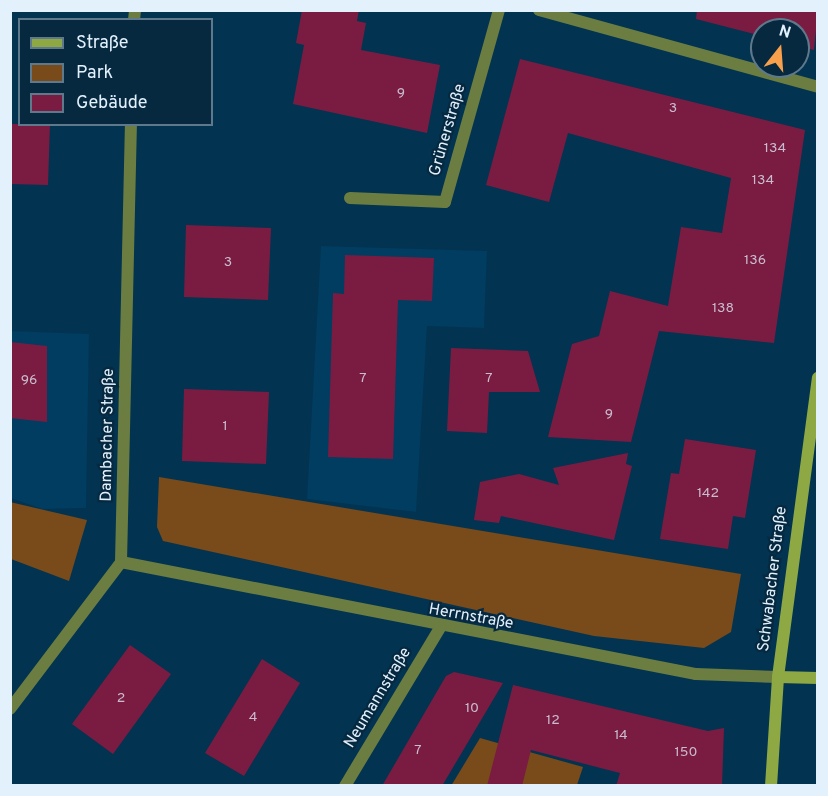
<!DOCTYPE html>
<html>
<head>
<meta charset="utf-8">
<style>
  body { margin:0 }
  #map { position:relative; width:828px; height:796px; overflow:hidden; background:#023351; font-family:Overpass,sans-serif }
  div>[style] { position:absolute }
  .built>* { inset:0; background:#003d60 }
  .green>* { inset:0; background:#794a1a }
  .building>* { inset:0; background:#7a1c41 }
  .street>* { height:12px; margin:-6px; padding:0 6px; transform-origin:6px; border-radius:6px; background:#6c7d41 }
  .secondary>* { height:12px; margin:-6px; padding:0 6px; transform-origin:6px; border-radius:6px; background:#8ea844 }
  span { translate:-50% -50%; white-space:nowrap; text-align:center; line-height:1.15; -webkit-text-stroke:4.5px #062940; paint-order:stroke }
  .number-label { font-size:14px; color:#c9bcce }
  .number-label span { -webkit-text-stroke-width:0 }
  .street-label { font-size:16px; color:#e3f1fd }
  .frame { position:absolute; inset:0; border:12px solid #e3f1fd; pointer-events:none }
  .legend { position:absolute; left:18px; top:18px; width:195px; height:108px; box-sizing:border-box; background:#062940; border:2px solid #5e798c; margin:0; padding:8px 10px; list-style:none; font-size:18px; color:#e3f1fd }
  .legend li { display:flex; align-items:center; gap:12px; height:30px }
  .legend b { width:30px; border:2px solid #5e798c }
  .north { position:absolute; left:750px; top:18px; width:60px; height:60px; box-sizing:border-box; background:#062940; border:2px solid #5e798c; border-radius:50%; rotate:17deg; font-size:16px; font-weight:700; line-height:24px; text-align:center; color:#e3f1fd }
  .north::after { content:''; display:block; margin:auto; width:21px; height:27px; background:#f8a04b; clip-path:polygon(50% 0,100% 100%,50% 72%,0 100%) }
</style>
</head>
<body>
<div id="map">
  <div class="built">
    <div style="clip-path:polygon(321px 246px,487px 251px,484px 328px,427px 326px,416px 512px,307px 499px)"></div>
    <div style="clip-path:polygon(11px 331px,89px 334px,86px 508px,42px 509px,11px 498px)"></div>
  </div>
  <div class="green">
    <div style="clip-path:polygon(159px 477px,741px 574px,731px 632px,704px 648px,594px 636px,163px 541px,157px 527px)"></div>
    <div style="clip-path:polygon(10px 502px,87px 520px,69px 581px,11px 559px)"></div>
    <div style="clip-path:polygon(480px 738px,583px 767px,577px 785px,451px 786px)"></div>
  </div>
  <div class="building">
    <div style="clip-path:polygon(302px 10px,359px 10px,357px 21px,366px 23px,361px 50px,440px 65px,427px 133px,293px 104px,304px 45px,296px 43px)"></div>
    <div style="clip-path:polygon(697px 10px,818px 10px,814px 50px,798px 46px,798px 30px,762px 30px,762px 36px,696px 19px)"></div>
    <div style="clip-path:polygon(520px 59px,805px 130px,774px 343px,659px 331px,631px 442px,548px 437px,572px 344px,599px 336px,610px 291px,668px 306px,681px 227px,722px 233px,731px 178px,568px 133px,549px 202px,486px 185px)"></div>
    <div style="clip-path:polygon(10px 124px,50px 124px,48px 185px,10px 184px)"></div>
    <div style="clip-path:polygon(186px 225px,271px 228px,268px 300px,184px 297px)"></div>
    <div style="clip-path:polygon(345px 255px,434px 258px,432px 301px,398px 300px,393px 459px,328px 457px,333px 293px,344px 294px)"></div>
    <div style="clip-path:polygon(10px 342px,47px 346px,47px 422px,10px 418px)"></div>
    <div style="clip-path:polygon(451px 348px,528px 351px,540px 392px,489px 392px,487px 433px,447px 431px)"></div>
    <div style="clip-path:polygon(184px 389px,269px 392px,266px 464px,182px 461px)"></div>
    <div style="clip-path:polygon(685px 439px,756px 450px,745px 518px,733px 516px,728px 549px,660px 539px,671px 473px,679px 474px)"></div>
    <div style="clip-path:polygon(628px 453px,626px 464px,632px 466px,614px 540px,501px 516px,499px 523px,474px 520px,480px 482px,519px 474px,559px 485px,553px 468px)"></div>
    <div style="clip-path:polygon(130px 645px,171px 674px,113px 754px,72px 724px)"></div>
    <div style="clip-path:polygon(262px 659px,300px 683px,244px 776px,205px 753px)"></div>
    <div style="clip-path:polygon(454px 672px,503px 683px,442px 786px,382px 786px,446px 676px)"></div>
    <div style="clip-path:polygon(513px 685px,708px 731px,724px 728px,722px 786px,616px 786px,620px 773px,531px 750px,522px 786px,487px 786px)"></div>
  </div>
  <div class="street">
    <div style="left:539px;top:10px;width:289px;rotate:15.4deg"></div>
    <div style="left:134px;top:20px;width:10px;rotate:-84deg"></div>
    <div style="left:350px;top:198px;width:95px;rotate:2.4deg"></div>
    <div style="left:445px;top:202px;width:199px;rotate:-74.3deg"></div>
    <div style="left:121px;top:562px;width:586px;rotate:11.02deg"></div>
    <div style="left:696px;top:674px;width:82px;rotate:2.1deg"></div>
    <div style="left:10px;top:709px;width:184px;rotate:-52.9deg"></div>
    <div style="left:121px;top:562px;width:438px;rotate:-88.7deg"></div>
    <div style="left:345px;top:786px;width:184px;rotate:-59deg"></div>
  </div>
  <div class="secondary">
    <div style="left:778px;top:677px;width:40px;rotate:1.4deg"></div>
    <div style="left:771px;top:786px;width:109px;rotate:-86.3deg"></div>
    <div style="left:778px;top:677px;width:302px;rotate:-82.4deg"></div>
  </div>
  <div class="number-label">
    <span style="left:401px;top:94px">9</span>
    <span style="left:673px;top:109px">3</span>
    <span style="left:775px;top:149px">134</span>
    <span style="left:763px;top:181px">134</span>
    <span style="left:755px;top:261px">136</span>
    <span style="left:228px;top:263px">3</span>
    <span style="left:723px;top:309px">138</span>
    <span style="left:363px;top:379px">7</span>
    <span style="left:489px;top:379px">7</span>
    <span style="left:29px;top:381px">96</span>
    <span style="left:609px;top:415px">9</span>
    <span style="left:225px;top:427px">1</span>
    <span style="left:708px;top:494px">142</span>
    <span style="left:121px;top:699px">2</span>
    <span style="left:472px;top:709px">10</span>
    <span style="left:253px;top:718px">4</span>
    <span style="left:553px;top:721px">12</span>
    <span style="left:621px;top:736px">14</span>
    <span style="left:418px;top:751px">7</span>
    <span style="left:686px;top:753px">150</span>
  </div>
  <div class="street-label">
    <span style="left:448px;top:130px;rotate:-74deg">Grünerstraße</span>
    <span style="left:108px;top:435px;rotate:-89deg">Dambacher Straße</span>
    <span style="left:773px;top:579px;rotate:-83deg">Schwabacher Straße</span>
    <span style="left:471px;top:617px;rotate:10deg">Herrnstraße</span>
    <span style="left:378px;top:698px;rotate:-59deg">Neumannstraße</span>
  </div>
  <div class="frame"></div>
  <ul class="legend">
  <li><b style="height:8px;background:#8ea844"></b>Straße</li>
  <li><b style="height:16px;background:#794a1a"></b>Park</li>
  <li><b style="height:16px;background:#7a1c41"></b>Gebäude</li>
  </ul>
  <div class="north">N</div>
</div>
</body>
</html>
